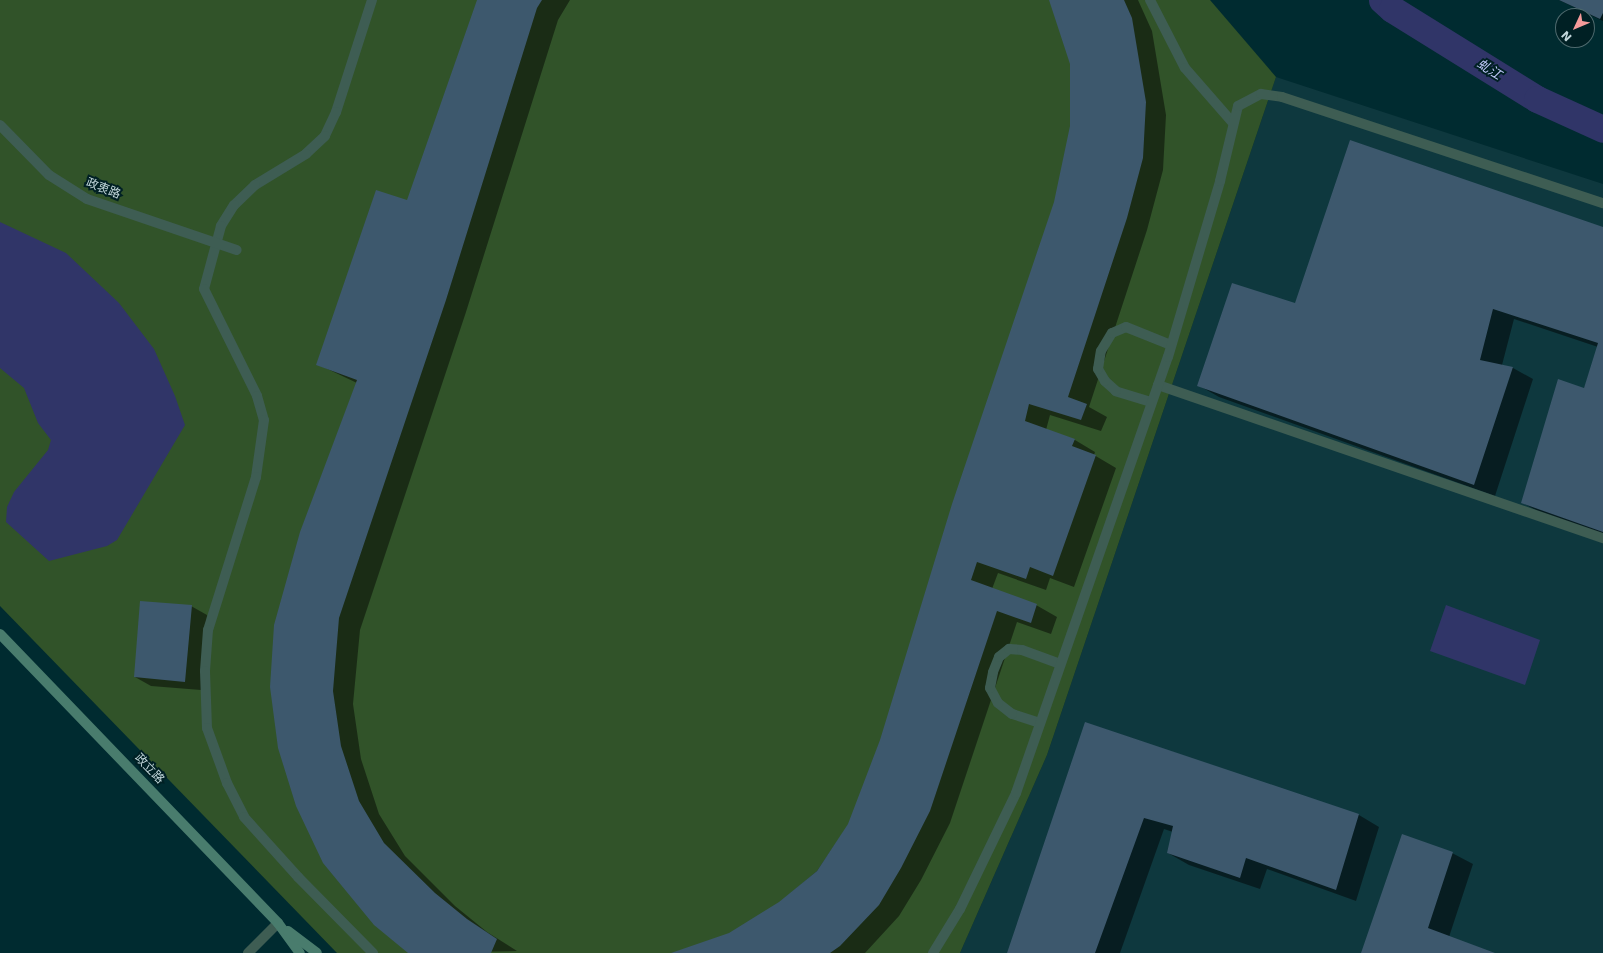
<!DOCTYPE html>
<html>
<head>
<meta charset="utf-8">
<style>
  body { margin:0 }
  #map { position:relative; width:1603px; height:953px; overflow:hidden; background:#002b30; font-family:"DejaVu Sans","Noto Sans SC",sans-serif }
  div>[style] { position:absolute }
  .built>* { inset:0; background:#0e383e }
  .green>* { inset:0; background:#315329 }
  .water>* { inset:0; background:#303568 }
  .shadow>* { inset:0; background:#0007 }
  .canal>* { height:27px; margin:-13.5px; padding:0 13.5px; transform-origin:13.5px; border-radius:13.5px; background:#303568 }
  .building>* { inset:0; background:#3d586d }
  .service>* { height:10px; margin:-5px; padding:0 5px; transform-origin:5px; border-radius:5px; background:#3e5d53 }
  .tertiary>* { height:10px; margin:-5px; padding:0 5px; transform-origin:5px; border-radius:5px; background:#3e5d53 }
  .secondary>* { height:10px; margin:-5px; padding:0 5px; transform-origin:5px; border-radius:5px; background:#497c6d }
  span { translate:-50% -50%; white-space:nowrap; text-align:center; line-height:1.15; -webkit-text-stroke:4px #002024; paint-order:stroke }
  .street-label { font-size:12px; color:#c3d8dc }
  .water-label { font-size:13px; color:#c0c9fb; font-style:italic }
  .north { position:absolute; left:1555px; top:8px; width:40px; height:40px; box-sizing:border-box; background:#002024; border:1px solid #4e6a6e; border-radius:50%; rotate:226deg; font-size:11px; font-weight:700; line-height:16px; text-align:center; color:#c3d8dc }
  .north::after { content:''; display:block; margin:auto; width:14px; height:18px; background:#f59b9b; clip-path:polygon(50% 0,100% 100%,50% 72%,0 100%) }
</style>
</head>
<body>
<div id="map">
  <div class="built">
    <div style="clip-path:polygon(1276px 77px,1603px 184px,1603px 953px,960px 953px,1047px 755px)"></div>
  </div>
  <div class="green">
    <div style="clip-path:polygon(0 0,1210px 0,1276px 77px,1047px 755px,960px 953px,337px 953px,0 606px)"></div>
  </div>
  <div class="water">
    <div style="clip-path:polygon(0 222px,66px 253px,119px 303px,154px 349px,175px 396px,185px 425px,117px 540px,107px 546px,49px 561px,6px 522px,7px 507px,14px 492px,48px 450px,51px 440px,38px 423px,24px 388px,0 368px)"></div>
    <div style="clip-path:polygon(1446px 605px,1540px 640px,1525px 685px,1430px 651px)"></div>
  </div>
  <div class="shadow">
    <div style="clip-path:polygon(478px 0,570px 0,558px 20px,466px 312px,360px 630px,353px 704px,361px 759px,379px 814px,405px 856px,455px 906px,487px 932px,517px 951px,410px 953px,297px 806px,357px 383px,317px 364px,408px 201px)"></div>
    <div style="clip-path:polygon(1050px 0,1138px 0,1152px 31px,1166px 115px,1163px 170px,1147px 230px,1089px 407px,1107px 417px,1101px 431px,1050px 415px,1046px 430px,1075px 440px,1095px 452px,1094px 455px,1116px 468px,1074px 587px,1050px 578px,1046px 590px,998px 573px,992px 589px,1036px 605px,1057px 617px,1051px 634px,1017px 622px,950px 823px,921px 880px,899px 916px,865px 953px,671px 953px,683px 952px,730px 934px,779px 903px,817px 871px,849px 824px,881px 740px,1055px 203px,1071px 126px,1071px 64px)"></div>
    <div style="clip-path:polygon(1559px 0,1603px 0,1603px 21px)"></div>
    <div style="clip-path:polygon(1603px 228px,1603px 535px,1543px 514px,1523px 503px,1584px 389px,1598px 347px,1514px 319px,1502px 365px,1513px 368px,1533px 379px,1495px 496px,1219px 397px,1198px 385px,1296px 304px)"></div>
    <div style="clip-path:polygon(191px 606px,207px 615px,201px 690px,151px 686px,135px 677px)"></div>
    <div style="clip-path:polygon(1086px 723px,1359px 815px,1379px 827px,1356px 901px,1267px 869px,1260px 889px,1189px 865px,1168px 853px,1173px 832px,1164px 829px,1120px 953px,1008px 953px)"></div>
    <div style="clip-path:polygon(1452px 853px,1473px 864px,1449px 937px,1493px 953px,1362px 953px)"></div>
  </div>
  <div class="canal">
    <div style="left:1382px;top:0;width:13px;rotate:42deg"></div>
    <div style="left:1392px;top:9px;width:171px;rotate:31.8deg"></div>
    <div style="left:1537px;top:99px;width:72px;rotate:24.4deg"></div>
  </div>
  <div class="building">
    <div style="clip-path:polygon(477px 0,542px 0,537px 8px,446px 300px,339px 618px,333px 691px,341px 746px,359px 801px,384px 843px,435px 893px,467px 919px,497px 939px,491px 953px,408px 953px,374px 925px,323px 863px,296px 806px,278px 748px,270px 687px,274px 625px,300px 532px,357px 380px,316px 365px,376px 190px,407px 200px)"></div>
    <div style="clip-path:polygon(1049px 0,1124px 0,1132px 18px,1146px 102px,1143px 158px,1127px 218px,1068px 397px,1087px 404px,1081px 420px,1029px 404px,1025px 421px,1075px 439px,1072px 446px,1096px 455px,1053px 576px,1030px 567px,1026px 579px,977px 562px,971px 580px,1037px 604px,1031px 623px,997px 611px,930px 811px,901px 868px,879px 905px,840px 946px,830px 953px,671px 953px,729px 933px,779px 902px,817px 871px,848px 824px,880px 740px,952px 504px,1054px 202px,1070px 126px,1070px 64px)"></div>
    <div style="clip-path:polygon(1559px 0,1603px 0,1603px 13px,1600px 19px)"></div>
    <div style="clip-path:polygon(1350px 140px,1603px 227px,1603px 532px,1521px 503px,1558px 379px,1584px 388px,1598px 343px,1493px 309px,1480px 360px,1513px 367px,1474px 485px,1197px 386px,1232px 283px,1295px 303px)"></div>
    <div style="clip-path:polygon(140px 601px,192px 605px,185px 682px,134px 677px)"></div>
    <div style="clip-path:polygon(1085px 722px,1359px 814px,1336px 890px,1246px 858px,1240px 878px,1167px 853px,1173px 826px,1144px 818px,1095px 953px,1007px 953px)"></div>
    <div style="clip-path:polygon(1402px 834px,1453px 852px,1428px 928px,1495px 953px,1361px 953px)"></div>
  </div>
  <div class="service">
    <div style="left:372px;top:0;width:118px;rotate:107.8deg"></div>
    <div style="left:336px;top:112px;width:26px;rotate:115deg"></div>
    <div style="left:325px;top:136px;width:26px;rotate:137deg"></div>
    <div style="left:306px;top:154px;width:60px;rotate:148.7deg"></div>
    <div style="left:255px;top:185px;width:29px;rotate:136deg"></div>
    <div style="left:234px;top:205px;width:25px;rotate:122deg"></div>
    <div style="left:221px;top:226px;width:65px;rotate:105.1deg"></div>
    <div style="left:204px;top:289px;width:119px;rotate:63.6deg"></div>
    <div style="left:257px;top:396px;width:25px;rotate:74deg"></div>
    <div style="left:264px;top:420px;width:58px;rotate:98deg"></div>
    <div style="left:256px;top:477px;width:160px;rotate:107.4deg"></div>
    <div style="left:208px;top:630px;width:41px;rotate:94.2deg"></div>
    <div style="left:205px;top:671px;width:57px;rotate:88deg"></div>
    <div style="left:207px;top:728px;width:59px;rotate:70deg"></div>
    <div style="left:227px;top:783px;width:38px;rotate:63deg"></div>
    <div style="left:244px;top:817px;width:81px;rotate:48deg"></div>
    <div style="left:298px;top:877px;width:107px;rotate:45.4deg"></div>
    <div style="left:1150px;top:0;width:76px;rotate:62.8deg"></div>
    <div style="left:1185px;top:68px;width:73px;rotate:48.9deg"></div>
    <div style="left:0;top:125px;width:70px;rotate:45.6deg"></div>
    <div style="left:49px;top:175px;width:45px;rotate:32.3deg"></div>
    <div style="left:87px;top:199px;width:158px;rotate:18.8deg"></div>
    <div style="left:1158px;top:385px;width:471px;rotate:19deg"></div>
    <div style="left:1151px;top:402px;width:37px;rotate:-163deg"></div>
    <div style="left:1116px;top:391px;width:15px;rotate:-138deg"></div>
    <div style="left:1105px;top:381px;width:14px;rotate:-120deg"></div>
    <div style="left:1098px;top:369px;width:18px;rotate:-81deg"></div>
    <div style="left:1101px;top:351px;width:21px;rotate:-59deg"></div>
    <div style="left:1112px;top:333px;width:15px;rotate:-23deg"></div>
    <div style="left:1126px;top:327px;width:48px;rotate:21.8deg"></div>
    <div style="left:1040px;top:723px;width:29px;rotate:-162deg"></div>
    <div style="left:1012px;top:714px;width:18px;rotate:-142deg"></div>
    <div style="left:998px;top:703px;width:17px;rotate:-118deg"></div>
    <div style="left:990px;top:688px;width:16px;rotate:-79deg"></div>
    <div style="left:993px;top:672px;width:16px;rotate:-68deg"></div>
    <div style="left:999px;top:657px;width:13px;rotate:-39deg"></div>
    <div style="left:1009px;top:649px;width:13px;rotate:4deg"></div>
    <div style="left:1022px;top:650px;width:40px;rotate:20.2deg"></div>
    <div style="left:933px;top:953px;width:52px;rotate:-58.5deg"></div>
    <div style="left:960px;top:909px;width:129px;rotate:-64.2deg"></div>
    <div style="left:1016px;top:793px;width:462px;rotate:-70.8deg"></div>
    <div style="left:1168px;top:357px;width:184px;rotate:-73.5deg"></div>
    <div style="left:1220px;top:181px;width:77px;rotate:-76.5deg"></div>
    <div style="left:1238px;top:106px;width:26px;rotate:-28deg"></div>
    <div style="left:1261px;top:94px;width:21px;rotate:8deg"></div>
    <div style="left:1282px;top:97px;width:338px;rotate:18.3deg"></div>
  </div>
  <div class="tertiary">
    <div style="left:248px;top:953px;width:42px;rotate:-45deg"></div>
  </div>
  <div class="secondary">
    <div style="left:0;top:634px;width:401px;rotate:46.1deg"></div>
    <div style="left:278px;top:923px;width:37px;rotate:54deg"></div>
    <div style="left:288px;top:931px;width:36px;rotate:37deg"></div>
  </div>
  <div class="street-label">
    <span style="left:103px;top:189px;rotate:22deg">政衷路</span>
    <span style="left:149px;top:769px;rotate:46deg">政立路</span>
  </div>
  <div class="water-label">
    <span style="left:1489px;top:70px;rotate:32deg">虬江</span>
  </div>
  <div class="north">N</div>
</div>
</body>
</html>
